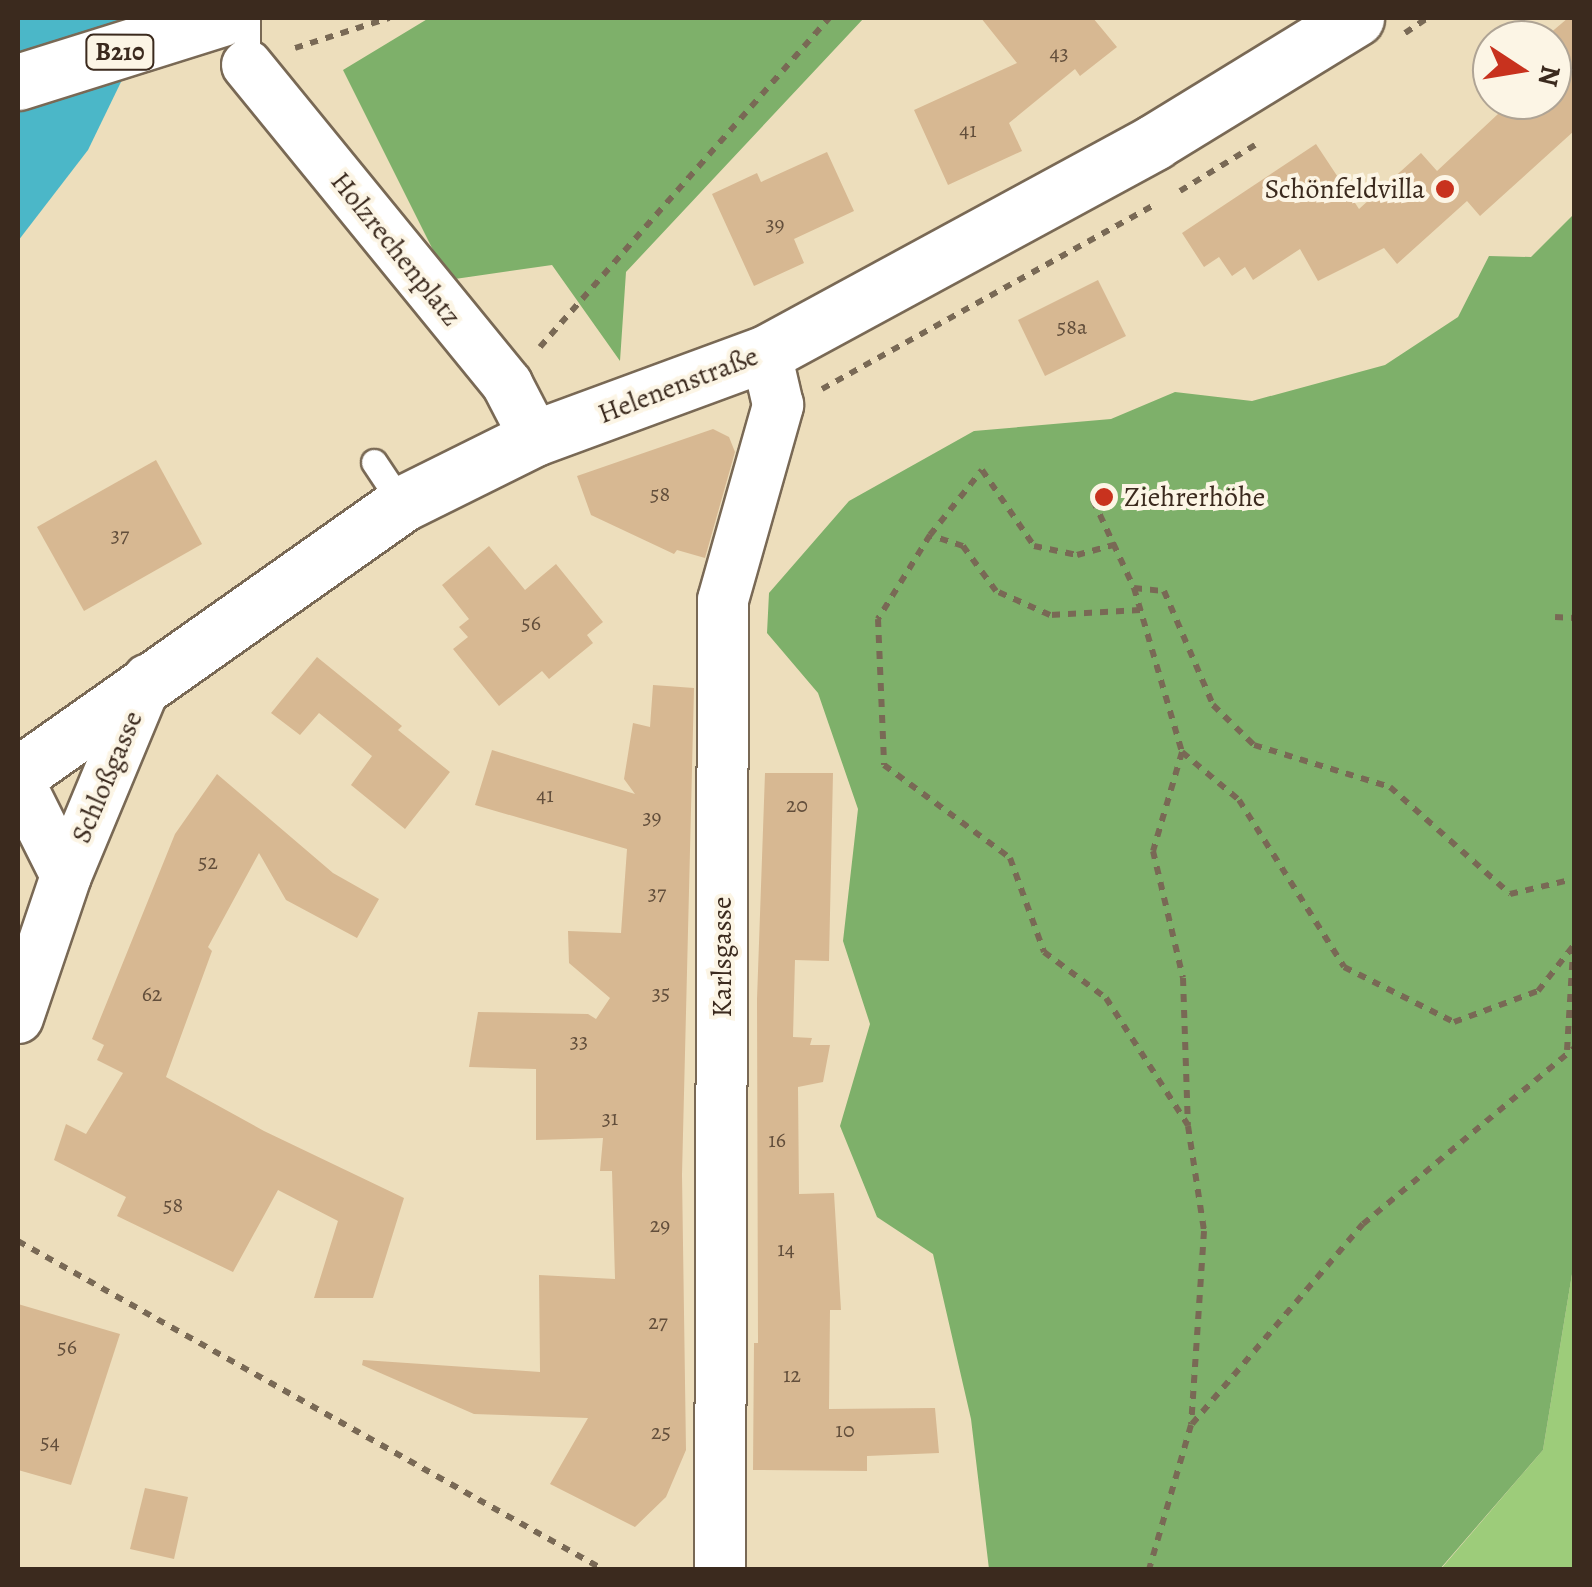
<!DOCTYPE html>
<html>
<head>
<meta charset="utf-8">
<style>
  body { margin:0 }
  #map { position:relative; width:1592px; height:1587px; overflow:hidden; background:#eddebc; font-family:Alegreya,serif }
  div>[style] { position:absolute }
  .green>* { inset:0; background:#9dcc7a }
  .forest>* { inset:0; background:#7eb06a }
  .water>* { inset:0; background:#4bb7c8 }
  .building>* { inset:0; background:#d7b892 }
  .path>* { height:6px; margin-top:-3px; transform-origin:0; background:repeating-linear-gradient(90deg,#796955 0 8px,transparent 0 16px) }
  .roads { filter:drop-shadow(2px 0 #796955) drop-shadow(-2px 0 #796955) drop-shadow(0 2px #796955) drop-shadow(0 -2px #796955) }
  .lane>* { height:25px; margin:-12.5px; padding:0 12.5px; transform-origin:12.5px; border-radius:12.5px; background:#fff }
  .street>* { height:50px; margin:-25px; padding:0 25px; transform-origin:25px; border-radius:25px; background:#fff }
  .secondary>* { height:55px; margin:-27.5px; padding:0 27.5px; transform-origin:27.5px; border-radius:27.5px; background:#fff }
  .primary>* { height:55px; margin:-27.5px; padding:0 27.5px; transform-origin:27.5px; border-radius:27.5px; background:#fff }
  .dots>* { width:28px; height:28px; translate:-50% -50%; box-sizing:border-box; border:5px solid #fcf5e5; border-radius:50% }
  span { translate:-50% -50%; white-space:nowrap; text-align:center; line-height:1.15; -webkit-text-stroke:8px #fcf5e5; paint-order:stroke }
  .number-label { font-size:22px; color:#624e3b }
  .number-label span { -webkit-text-stroke-width:0 }
  .shield-label span { padding:2px 8px; background:#fcf5e5; border:2px solid; border-radius:8px; -webkit-text-stroke-width:0 }
  .shield-label { font-size:25px; color:#3b2a1e; font-weight:700 }
  .poi-label { font-size:28px; color:#3b2a1e }
  .right { translate:-100% -50%; text-align:right }
  .left { translate:0 -50%; text-align:left }
  .street-label { font-size:28px; color:#3b2a1e }
  .frame { position:absolute; inset:0; border:20px solid #3b2a1e; pointer-events:none }
  .north { position:absolute; left:1472px; top:20px; width:100px; height:100px; box-sizing:border-box; background:#fcf5e5; border:2px solid #afa495; border-radius:50%; rotate:102deg; font-size:28px; font-weight:700; line-height:40px; text-align:center; color:#3b2a1e }
  .north::after { content:''; display:block; margin:auto; width:35px; height:45px; background:#c8321e; clip-path:polygon(50% 0,100% 100%,50% 72%,0 100%) }
</style>
</head>
<body>
<div id="map">
  <div class="green">
    <div style="clip-path:polygon(1574px 1262px,1574px 1569px,1440px 1570px,1543px 1450px)"></div>
  </div>
  <div class="forest">
    <div style="clip-path:polygon(429px 18px,864px 18px,626px 272px,620px 361px,552px 265px,448px 280px,343px 70px)"></div>
    <div style="clip-path:polygon(1574px 214px,1574px 1262px,1543px 1450px,1440px 1569px,989px 1569px,971px 1419px,933px 1254px,877px 1217px,840px 1126px,870px 1024px,843px 941px,858px 809px,818px 693px,767px 633px,769px 593px,849px 501px,974px 431px,1111px 419px,1175px 392px,1252px 401px,1385px 365px,1458px 317px,1489px 256px,1531px 257px)"></div>
  </div>
  <div class="water">
    <div style="clip-path:polygon(18px 18px,152px 18px,88px 150px,18px 241px)"></div>
  </div>
  <div class="building">
    <div style="clip-path:polygon(981px 18px,1093px 18px,1117px 47px,1080px 76px,1075px 69px,1009px 123px,1022px 151px,948px 185px,914px 110px,1017px 63px)"></div>
    <div style="clip-path:polygon(1568px 18px,1574px 18px,1574px 131px,1480px 216px,1467px 201px,1397px 264px,1384px 248px,1318px 281px,1300px 249px,1253px 280px,1245px 267px,1232px 276px,1219px 257px,1204px 267px,1182px 233px,1316px 144px,1359px 209px,1421px 153px,1437px 171px,1513px 100px,1552px 100px,1552px 40px,1542px 40px)"></div>
    <div style="clip-path:polygon(827px 152px,854px 211px,794px 239px,804px 263px,754px 286px,712px 194px,757px 173px,761px 182px)"></div>
    <div style="clip-path:polygon(1098px 280px,1126px 336px,1045px 376px,1018px 320px)"></div>
    <div style="clip-path:polygon(713px 429px,729px 437px,735px 452px,705px 558px,677px 550px,674px 554px,591px 515px,577px 476px)"></div>
    <div style="clip-path:polygon(156px 460px,202px 544px,84px 611px,37px 527px)"></div>
    <div style="clip-path:polygon(489px 546px,525px 590px,556px 564px,603px 622px,587px 635px,593px 643px,549px 679px,542px 671px,499px 706px,453px 649px,468px 637px,459px 627px,469px 619px,442px 585px)"></div>
    <div style="clip-path:polygon(317px 657px,402px 726px,398px 730px,450px 772px,405px 829px,351px 785px,372px 756px,319px 713px,300px 735px,271px 713px)"></div>
    <div style="clip-path:polygon(653px 685px,694px 688px,682px 1175px,686px 1450px,666px 1497px,635px 1527px,550px 1484px,588px 1418px,474px 1414px,362px 1365px,363px 1360px,540px 1372px,539px 1275px,615px 1279px,612px 1171px,600px 1171px,603px 1138px,536px 1140px,536px 1069px,469px 1067px,478px 1012px,588px 1014px,596px 1019px,610px 998px,569px 963px,568px 931px,621px 933px,627px 849px,475px 805px,492px 750px,635px 794px,624px 779px,633px 723px,650px 727px)"></div>
    <div style="clip-path:polygon(765px 773px,833px 773px,829px 961px,795px 960px,793px 1037px,812px 1038px,810px 1045px,830px 1045px,823px 1082px,798px 1087px,799px 1194px,834px 1193px,841px 1310px,830px 1310px,829px 1409px,935px 1408px,939px 1453px,867px 1456px,867px 1471px,753px 1470px,754px 1343px,758px 1343px,757px 999px)"></div>
    <div style="clip-path:polygon(217px 774px,333px 873px,379px 899px,357px 938px,286px 900px,259px 853px,208px 947px,212px 951px,166px 1077px,264px 1131px,404px 1198px,373px 1298px,314px 1298px,338px 1221px,278px 1190px,233px 1272px,117px 1216px,126px 1197px,54px 1160px,66px 1124px,86px 1134px,123px 1073px,97px 1060px,104px 1045px,92px 1039px,175px 834px)"></div>
    <div style="clip-path:polygon(18px 1304px,120px 1334px,71px 1485px,18px 1470px)"></div>
    <div style="clip-path:polygon(145px 1488px,188px 1497px,174px 1559px,130px 1549px)"></div>
  </div>
  <div class="path">
    <div style="left:1405px;top:33px;width:27px;rotate:-34deg"></div>
    <div style="left:295px;top:48px;width:99px;rotate:-17.7deg"></div>
    <div style="left:1180px;top:191px;width:88px;rotate:-31.5deg"></div>
    <div style="left:540px;top:347px;width:438px;rotate:-48.7deg"></div>
    <div style="left:822px;top:389px;width:382px;rotate:-29deg"></div>
    <div style="left:1093px;top:500px;width:97px;rotate:65deg"></div>
    <div style="left:1134px;top:588px;width:171px;rotate:73.7deg"></div>
    <div style="left:1182px;top:752px;width:103px;rotate:106.3deg"></div>
    <div style="left:1153px;top:851px;width:130px;rotate:76.7deg"></div>
    <div style="left:1183px;top:978px;width:148px;rotate:88.1deg"></div>
    <div style="left:1188px;top:1126px;width:106px;rotate:81.3deg"></div>
    <div style="left:1204px;top:1231px;width:194px;rotate:93.8deg"></div>
    <div style="left:1191px;top:1425px;width:151px;rotate:106.2deg"></div>
    <div style="left:930px;top:535px;width:83px;rotate:-51.3deg"></div>
    <div style="left:982px;top:470px;width:92px;rotate:55.6deg"></div>
    <div style="left:1034px;top:546px;width:44px;rotate:11.8deg"></div>
    <div style="left:1077px;top:555px;width:41px;rotate:-15.4deg"></div>
    <div style="left:1134px;top:588px;width:30px;rotate:6deg"></div>
    <div style="left:1164px;top:591px;width:124px;rotate:66.7deg"></div>
    <div style="left:1213px;top:705px;width:57px;rotate:44.3deg"></div>
    <div style="left:1254px;top:745px;width:142px;rotate:17.2deg"></div>
    <div style="left:1390px;top:787px;width:161px;rotate:41.7deg"></div>
    <div style="left:1510px;top:894px;width:66px;rotate:-13.2deg"></div>
    <div style="left:1140px;top:610px;width:90px;rotate:176.8deg"></div>
    <div style="left:1050px;top:615px;width:59px;rotate:-156deg"></div>
    <div style="left:996px;top:591px;width:56px;rotate:-126.3deg"></div>
    <div style="left:963px;top:546px;width:35px;rotate:-162deg"></div>
    <div style="left:930px;top:535px;width:99px;rotate:121.8deg"></div>
    <div style="left:878px;top:619px;width:146px;rotate:87.6deg"></div>
    <div style="left:884px;top:765px;width:157px;rotate:36.4deg"></div>
    <div style="left:1010px;top:858px;width:100px;rotate:70.1deg"></div>
    <div style="left:1044px;top:952px;width:77px;rotate:36.6deg"></div>
    <div style="left:1106px;top:998px;width:151px;rotate:57.2deg"></div>
    <div style="left:1555px;top:617px;width:19px;rotate:3deg"></div>
    <div style="left:1182px;top:752px;width:75px;rotate:40.1deg"></div>
    <div style="left:1239px;top:800px;width:197px;rotate:57.8deg"></div>
    <div style="left:1344px;top:967px;width:123px;rotate:26.6deg"></div>
    <div style="left:1454px;top:1022px;width:90px;rotate:-20.3deg"></div>
    <div style="left:1538px;top:991px;width:58px;rotate:-52deg"></div>
    <div style="left:1567px;top:1050px;width:98px;rotate:-86.5deg"></div>
    <div style="left:18px;top:1241px;width:672px;rotate:29.31deg"></div>
    <div style="left:1192px;top:1424px;width:263px;rotate:-49.5deg"></div>
    <div style="left:1363px;top:1224px;width:275px;rotate:-39.8deg"></div>
  </div>
  <div class="roads">
    <div class="lane">
      <div style="left:247px;top:65px;width:47px;rotate:-90deg"></div>
      <div style="left:374px;top:462px;width:50px;rotate:56.3deg"></div>
    </div>
    <div class="street">
      <div style="left:247px;top:65px;width:412px;rotate:50.8deg"></div>
      <div style="left:507px;top:384px;width:61px;rotate:62.6deg"></div>
      <div style="left:18px;top:780px;width:107px;rotate:63.4deg"></div>
      <div style="left:66px;top:876px;width:150px;rotate:108.7deg"></div>
      <div style="left:66px;top:876px;width:213px;rotate:-67.4deg"></div>
      <div style="left:720px;top:1570px;width:970px;rotate:-89.82deg"></div>
      <div style="left:723px;top:600px;width:203px;rotate:-74.2deg"></div>
      <div style="left:778px;top:405px;width:53px;rotate:-103deg"></div>
    </div>
    <div class="secondary">
      <div style="left:18px;top:775px;width:470px;rotate:-35.2deg"></div>
      <div style="left:402px;top:504px;width:148px;rotate:-26.4deg"></div>
      <div style="left:535px;top:438px;width:246px;rotate:-20.2deg"></div>
      <div style="left:766px;top:353px;width:442px;rotate:-28.5deg"></div>
      <div style="left:1154px;top:142px;width:237px;rotate:-31.5deg"></div>
    </div>
    <div class="primary">
      <div style="left:18px;top:82px;width:214px;rotate:-17.4deg"></div>
    </div>
  </div>
  <div class="dots">
    <div style="left:1445px;top:189px;background:#c8321e"></div>
    <div style="left:1104px;top:497px;background:#c8321e"></div>
  </div>
  <div class="number-label">
    <span style="left:1059px;top:54px">43</span>
    <span style="left:968px;top:131px">41</span>
    <span style="left:775px;top:225px">39</span>
    <span style="left:1072px;top:328px">58a</span>
    <span style="left:660px;top:495px">58</span>
    <span style="left:120px;top:536px">37</span>
    <span style="left:531px;top:624px">56</span>
    <span style="left:545px;top:796px">41</span>
    <span style="left:797px;top:806px">20</span>
    <span style="left:652px;top:818px">39</span>
    <span style="left:208px;top:863px">52</span>
    <span style="left:657px;top:894px">37</span>
    <span style="left:661px;top:994px">35</span>
    <span style="left:152px;top:995px">62</span>
    <span style="left:579px;top:1042px">33</span>
    <span style="left:610px;top:1119px">31</span>
    <span style="left:777px;top:1141px">16</span>
    <span style="left:173px;top:1206px">58</span>
    <span style="left:660px;top:1226px">29</span>
    <span style="left:786px;top:1250px">14</span>
    <span style="left:658px;top:1323px">27</span>
    <span style="left:67px;top:1348px">56</span>
    <span style="left:792px;top:1376px">12</span>
    <span style="left:845px;top:1431px">10</span>
    <span style="left:661px;top:1433px">25</span>
    <span style="left:50px;top:1443px">54</span>
  </div>
  <div class="shield-label">
    <span style="left:120px;top:52px">B210</span>
  </div>
  <div class="poi-label">
    <span class="right" style="left:1425px;top:189px">Schönfeldvilla</span>
    <span class="left" style="left:1124px;top:497px">Ziehrerhöhe</span>
  </div>
  <div class="street-label">
    <span style="left:396px;top:249px;rotate:51deg">Holzrechenplatz</span>
    <span style="left:678px;top:385px;rotate:-21deg">Helenenstraße</span>
    <span style="left:107px;top:777px;rotate:-67deg">Schloßgasse</span>
    <span style="left:722px;top:957px;rotate:-90deg">Karlsgasse</span>
  </div>
  <div class="frame"></div>
  <div class="north">N</div>
</div>
</body>
</html>
